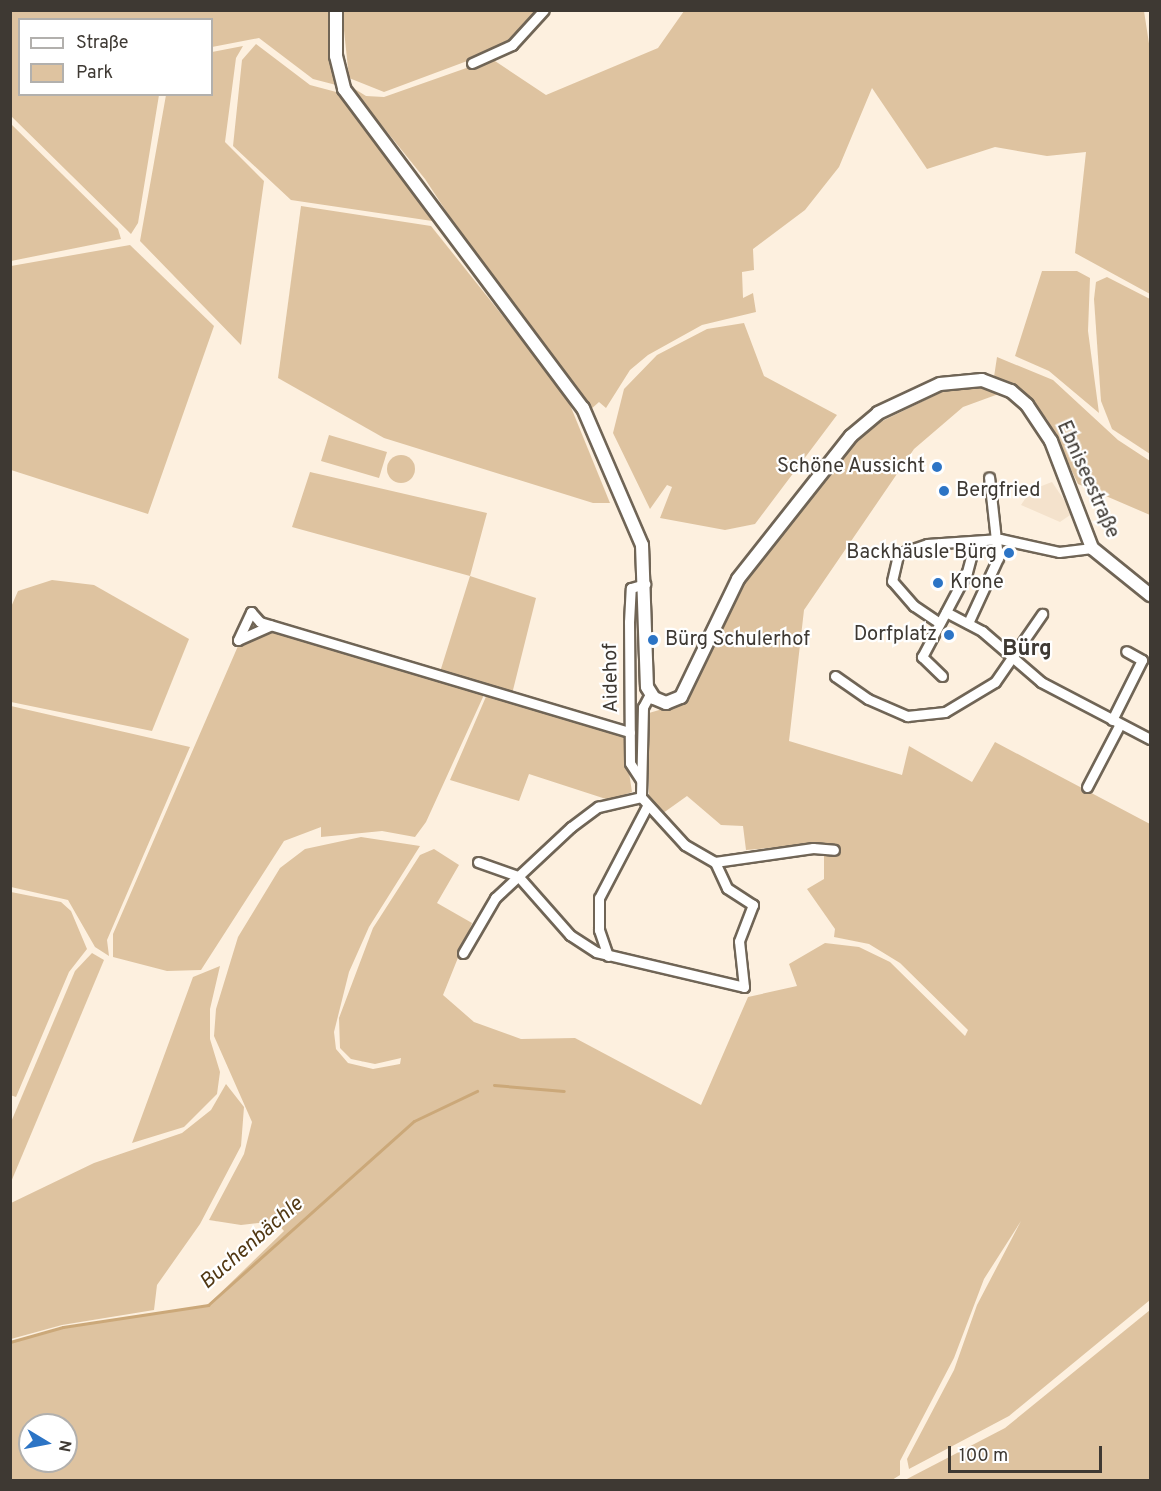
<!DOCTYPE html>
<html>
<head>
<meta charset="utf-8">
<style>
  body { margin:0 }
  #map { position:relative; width:1161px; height:1491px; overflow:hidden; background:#fdf0df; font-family:Overpass,sans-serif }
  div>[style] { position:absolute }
  .built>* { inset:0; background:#f4e2cc }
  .green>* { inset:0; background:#dec3a0 }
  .round { border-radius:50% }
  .stream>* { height:3px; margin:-1.5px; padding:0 1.5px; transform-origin:1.5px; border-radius:1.5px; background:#cba879 }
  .roads { filter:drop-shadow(2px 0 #706556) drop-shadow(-2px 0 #706556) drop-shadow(0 2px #706556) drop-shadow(0 -2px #706556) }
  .street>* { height:9px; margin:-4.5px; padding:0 4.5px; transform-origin:4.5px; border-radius:4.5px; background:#fff }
  .secondary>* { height:12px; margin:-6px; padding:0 6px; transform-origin:6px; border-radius:6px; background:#fff }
  .dots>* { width:16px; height:16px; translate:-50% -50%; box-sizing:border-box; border:3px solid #fff; border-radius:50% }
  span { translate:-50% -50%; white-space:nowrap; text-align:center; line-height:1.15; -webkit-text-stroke:4.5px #fff; paint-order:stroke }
  .poi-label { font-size:20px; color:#3e3933 }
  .right { translate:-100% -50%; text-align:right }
  .left { translate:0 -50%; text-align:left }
  .street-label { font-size:20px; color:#3e3933 }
  .water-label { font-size:21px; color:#513813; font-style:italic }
  .quarter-label { font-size:22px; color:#3e3933; font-weight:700 }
  .frame { position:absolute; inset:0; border:12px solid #3e3933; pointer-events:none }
  .legend { position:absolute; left:18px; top:18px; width:195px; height:78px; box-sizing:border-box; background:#fff; border:2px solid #b2b0ad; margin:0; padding:8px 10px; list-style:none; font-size:18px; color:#3e3933 }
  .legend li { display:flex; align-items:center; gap:12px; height:30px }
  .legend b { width:30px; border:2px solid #b2b0ad }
  .north { position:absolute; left:18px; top:1413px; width:60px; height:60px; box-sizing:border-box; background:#fff; border:2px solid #b2b0ad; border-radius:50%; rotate:100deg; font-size:16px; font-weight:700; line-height:24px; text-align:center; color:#3e3933 }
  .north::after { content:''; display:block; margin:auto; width:21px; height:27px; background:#2c74c5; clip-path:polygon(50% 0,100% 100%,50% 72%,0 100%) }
  .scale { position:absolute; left:948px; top:1446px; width:154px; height:27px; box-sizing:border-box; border:3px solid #3e3933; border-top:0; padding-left:8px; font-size:18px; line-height:21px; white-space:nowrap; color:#3e3933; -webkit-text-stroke:4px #fff; paint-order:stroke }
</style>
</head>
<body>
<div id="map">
  <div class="built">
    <div style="clip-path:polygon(1052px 482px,1073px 513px,1060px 522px,1021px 505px,1031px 490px)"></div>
  </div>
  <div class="green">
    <div style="clip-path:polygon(10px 11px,331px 11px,340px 86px,313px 79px,259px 38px,212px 47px,212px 20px,20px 20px,20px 94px,159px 95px,138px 223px,131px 234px,11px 116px)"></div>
    <div style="clip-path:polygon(342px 11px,537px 11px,504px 44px,486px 54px,384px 92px,349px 78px)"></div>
    <div style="clip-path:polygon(684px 11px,1144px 11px,1150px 50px,1150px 294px,1075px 253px,1086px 152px,1047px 156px,995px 147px,927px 169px,872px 88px,839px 167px,805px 210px,753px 249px,754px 270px,742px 272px,743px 298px,753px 293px,756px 312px,702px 325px,648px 355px,630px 370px,606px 408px,599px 402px,590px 410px,488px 275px,425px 179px,350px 86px,366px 96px,384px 97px,492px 59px,546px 95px,658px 48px)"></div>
    <div style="clip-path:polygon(256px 44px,310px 85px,340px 93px,439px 222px,291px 200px,233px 146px,242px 60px)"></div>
    <div style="clip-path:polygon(243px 46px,236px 58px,225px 142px,264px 181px,241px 345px,140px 241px,166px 95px,212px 94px,212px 52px)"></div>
    <div style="clip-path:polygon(11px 124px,118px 229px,121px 239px,11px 261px)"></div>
    <div style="clip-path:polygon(301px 206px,431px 226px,566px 395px,610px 503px,593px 503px,384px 438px,278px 378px)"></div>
    <div style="clip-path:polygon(130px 245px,214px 326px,148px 514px,11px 470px,11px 266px)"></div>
    <div style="clip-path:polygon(1042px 271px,1077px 271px,1090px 278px,1088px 331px,1099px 413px,1049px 371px,1015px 356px)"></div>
    <div style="clip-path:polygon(1107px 277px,1150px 299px,1150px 454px,1112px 429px,1101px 401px,1094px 299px,1096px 282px)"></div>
    <div style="clip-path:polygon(744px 323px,764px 376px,837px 415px,755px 524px,725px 530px,660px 518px,672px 487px,667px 485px,650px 509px,613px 433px,624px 389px,657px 355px,707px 329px)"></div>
    <div style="clip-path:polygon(997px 357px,1053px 380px,1118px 440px,1150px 461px,1150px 515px,1078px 484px,1047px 419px,1021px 391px,994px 377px)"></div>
    <div style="clip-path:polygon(evenodd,978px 386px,1004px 392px,963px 407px,914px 449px,804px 610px,789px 741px,902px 775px,909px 746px,972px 782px,995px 742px,1150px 824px,1150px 1300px,1009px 1416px,909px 1469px,907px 1459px,954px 1370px,977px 1305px,1021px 1221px,984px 1279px,954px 1358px,900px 1461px,900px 1475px,892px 1480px,11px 1480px,11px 1342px,63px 1327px,208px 1305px,284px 1231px,275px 1221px,241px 1225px,209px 1220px,244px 1154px,252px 1122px,214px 1036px,216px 1009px,238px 937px,280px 868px,305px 849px,361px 837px,420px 846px,369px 927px,349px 972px,334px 1032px,336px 1049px,348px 1063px,373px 1069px,400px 1064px,401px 1058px,375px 1064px,351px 1059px,340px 1048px,339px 1018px,373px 928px,420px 855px,434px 849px,459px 865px,437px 903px,472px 923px,443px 995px,474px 1022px,521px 1039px,575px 1038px,701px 1105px,748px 997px,797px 986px,789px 964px,825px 943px,859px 947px,890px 962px,965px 1036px,968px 1030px,900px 963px,869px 944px,834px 937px,835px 929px,807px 889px,824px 879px,824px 843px,746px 850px,743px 826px,721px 825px,687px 796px,659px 816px,649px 804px,649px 713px,676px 705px,741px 581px,864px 430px,950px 388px,978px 386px,30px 1425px,66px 1425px,66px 1461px,30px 1461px,30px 1425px)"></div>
    <div style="clip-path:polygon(329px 435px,387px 452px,379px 478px,321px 461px)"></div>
    <div class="round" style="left:387px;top:455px;width:28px;height:28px"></div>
    <div style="clip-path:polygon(310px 472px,487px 513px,470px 576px,536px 598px,512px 694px,440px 672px,470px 576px,292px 527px)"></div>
    <div style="clip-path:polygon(52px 580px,94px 585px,189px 639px,152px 731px,11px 702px,11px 607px,18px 591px)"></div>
    <div style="clip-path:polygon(275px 629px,481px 689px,483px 697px,426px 822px,415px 837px,382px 831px,321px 837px,321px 827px,284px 841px,201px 970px,167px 971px,113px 957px,113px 934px,238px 646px)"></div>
    <div style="clip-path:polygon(488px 692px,623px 733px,632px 792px,609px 800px,529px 774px,519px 801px,450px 780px)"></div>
    <div style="clip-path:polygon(11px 706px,190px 747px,107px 940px,109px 956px,95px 947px,68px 900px,11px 887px)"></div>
    <div style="clip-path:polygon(11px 892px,61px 902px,71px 911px,87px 949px,69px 972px,16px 1097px,10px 1095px)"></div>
    <div style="clip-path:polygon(92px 953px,104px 960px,11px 1182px,11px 1122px,75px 971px)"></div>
    <div style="clip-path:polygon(220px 966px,210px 1009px,210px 1039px,220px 1072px,217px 1094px,184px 1127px,132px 1143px,193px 977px)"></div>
    <div style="clip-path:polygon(226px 1084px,244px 1107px,241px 1146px,200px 1224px,157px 1285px,154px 1310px,62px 1325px,11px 1339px,11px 1203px,94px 1163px,182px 1133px,211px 1110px)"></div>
    <div style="clip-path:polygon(1150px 1310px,1150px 1480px,905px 1480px,1005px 1428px)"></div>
  </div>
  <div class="stream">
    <div style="left:494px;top:1085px;width:70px;rotate:4.9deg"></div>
    <div style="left:10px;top:1342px;width:55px;rotate:-15.8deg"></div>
    <div style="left:63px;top:1327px;width:147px;rotate:-8.6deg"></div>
    <div style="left:208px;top:1305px;width:276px;rotate:-41.8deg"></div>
    <div style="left:414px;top:1121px;width:70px;rotate:-25.5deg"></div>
  </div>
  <div class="roads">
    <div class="street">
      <div style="left:472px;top:63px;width:44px;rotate:-24.2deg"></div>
      <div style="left:512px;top:45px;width:47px;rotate:-47.6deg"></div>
      <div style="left:946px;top:612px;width:41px;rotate:27.8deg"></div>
      <div style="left:982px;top:631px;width:78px;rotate:40.8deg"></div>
      <div style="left:1041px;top:682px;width:123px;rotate:27.6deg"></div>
      <div style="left:938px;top:622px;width:29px;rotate:-146deg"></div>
      <div style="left:914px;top:606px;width:33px;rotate:-131deg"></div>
      <div style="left:892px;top:581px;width:28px;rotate:-77deg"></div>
      <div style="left:898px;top:554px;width:31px;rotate:-19deg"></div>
      <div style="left:927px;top:544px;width:73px;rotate:-3.9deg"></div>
      <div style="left:1000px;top:539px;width:60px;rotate:12.4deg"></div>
      <div style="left:1059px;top:552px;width:33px;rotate:-7deg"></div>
      <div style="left:968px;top:623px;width:72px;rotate:-65.2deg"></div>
      <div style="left:998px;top:558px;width:81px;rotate:-96.3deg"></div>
      <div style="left:238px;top:640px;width:31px;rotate:-65deg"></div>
      <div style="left:251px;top:612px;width:13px;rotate:48deg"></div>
      <div style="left:260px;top:622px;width:386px;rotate:16.6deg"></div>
      <div style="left:238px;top:640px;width:36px;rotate:-24deg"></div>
      <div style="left:835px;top:676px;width:40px;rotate:34.9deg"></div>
      <div style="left:868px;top:699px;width:43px;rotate:23.6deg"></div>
      <div style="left:907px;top:716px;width:38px;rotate:-6deg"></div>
      <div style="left:945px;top:712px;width:58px;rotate:-31deg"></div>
      <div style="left:995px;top:682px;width:83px;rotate:-55.3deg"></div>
      <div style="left:942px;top:676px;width:28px;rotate:-136deg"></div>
      <div style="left:922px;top:657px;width:96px;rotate:-62.1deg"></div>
      <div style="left:967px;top:572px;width:31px;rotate:-75deg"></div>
      <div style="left:650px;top:694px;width:15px;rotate:118deg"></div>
      <div style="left:643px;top:707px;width:90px;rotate:91.3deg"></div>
      <div style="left:641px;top:797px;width:65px;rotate:47.5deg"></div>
      <div style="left:685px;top:845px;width:34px;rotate:30deg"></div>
      <div style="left:715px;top:862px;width:99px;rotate:-8.1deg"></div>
      <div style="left:813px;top:848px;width:21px;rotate:5deg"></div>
      <div style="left:1112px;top:720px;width:67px;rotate:-63.4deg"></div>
      <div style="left:1142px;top:660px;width:18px;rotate:-151deg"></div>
      <div style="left:641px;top:780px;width:20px;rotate:-123deg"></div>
      <div style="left:630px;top:763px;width:141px;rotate:-90.4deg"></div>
      <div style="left:629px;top:622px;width:34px;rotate:-87deg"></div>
      <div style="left:631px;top:588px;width:15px;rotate:-16deg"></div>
      <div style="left:1087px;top:787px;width:71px;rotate:-62.4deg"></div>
      <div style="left:478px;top:862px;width:42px;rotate:19.3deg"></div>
      <div style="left:518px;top:876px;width:79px;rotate:48.6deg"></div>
      <div style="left:570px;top:935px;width:31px;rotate:33deg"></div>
      <div style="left:596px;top:952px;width:152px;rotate:13.3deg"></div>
      <div style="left:744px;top:987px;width:46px;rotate:-96.2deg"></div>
      <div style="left:739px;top:941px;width:39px;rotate:-69deg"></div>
      <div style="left:753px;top:905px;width:31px;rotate:-147deg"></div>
      <div style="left:727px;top:888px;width:29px;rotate:-115deg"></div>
      <div style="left:463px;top:953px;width:64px;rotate:-59.8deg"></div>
      <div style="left:495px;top:898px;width:104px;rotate:-43.1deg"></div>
      <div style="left:571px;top:827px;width:34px;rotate:-37deg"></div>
      <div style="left:598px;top:807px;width:44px;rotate:-13.1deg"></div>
      <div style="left:608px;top:956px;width:28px;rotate:-109deg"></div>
      <div style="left:599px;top:930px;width:32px;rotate:-90deg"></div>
      <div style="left:599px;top:898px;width:104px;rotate:-62.4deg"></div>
    </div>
    <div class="secondary">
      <div style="left:336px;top:10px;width:46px;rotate:90deg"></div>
      <div style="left:336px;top:56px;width:34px;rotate:76deg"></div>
      <div style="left:344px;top:89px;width:399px;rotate:53.2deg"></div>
      <div style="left:583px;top:408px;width:149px;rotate:66.7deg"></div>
      <div style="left:642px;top:545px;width:142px;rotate:88deg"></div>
      <div style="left:647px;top:687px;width:13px;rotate:58deg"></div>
      <div style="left:654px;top:698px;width:13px;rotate:23deg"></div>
      <div style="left:666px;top:703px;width:16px;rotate:-22deg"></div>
      <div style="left:681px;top:697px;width:131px;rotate:-64.2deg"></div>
      <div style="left:738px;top:579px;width:182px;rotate:-51.7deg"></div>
      <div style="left:851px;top:436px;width:35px;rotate:-40deg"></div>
      <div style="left:878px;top:413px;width:68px;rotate:-25.1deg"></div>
      <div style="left:940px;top:384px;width:42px;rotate:-5.4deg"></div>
      <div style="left:982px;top:380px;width:31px;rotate:21deg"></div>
      <div style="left:1011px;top:391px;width:21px;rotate:41deg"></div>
      <div style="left:1027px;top:405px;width:43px;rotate:56.3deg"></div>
      <div style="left:1051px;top:441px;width:115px;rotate:69deg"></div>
      <div style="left:1092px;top:548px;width:75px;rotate:39deg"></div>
    </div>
  </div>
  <div class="dots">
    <div style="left:937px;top:467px;background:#2c74c5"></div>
    <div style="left:944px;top:491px;background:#2c74c5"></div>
    <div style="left:1009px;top:553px;background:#2c74c5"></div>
    <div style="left:938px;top:583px;background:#2c74c5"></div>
    <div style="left:949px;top:635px;background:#2c74c5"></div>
    <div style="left:653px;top:640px;background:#2c74c5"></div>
  </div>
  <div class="poi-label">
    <span class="right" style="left:925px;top:467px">Schöne Aussicht</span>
    <span class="left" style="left:956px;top:491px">Bergfried</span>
    <span class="right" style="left:997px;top:553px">Backhäusle Bürg</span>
    <span class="left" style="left:950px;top:583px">Krone</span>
    <span class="right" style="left:937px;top:635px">Dorfplatz</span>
    <span class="left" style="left:665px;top:640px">Bürg Schulerhof</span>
  </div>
  <div class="street-label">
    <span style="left:1087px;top:480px;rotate:66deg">Ebniseestraße</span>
    <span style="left:612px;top:678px;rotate:-91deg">Aidehof</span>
  </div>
  <div class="water-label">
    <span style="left:252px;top:1244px;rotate:-41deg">Buchenbächle</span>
  </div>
  <div class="quarter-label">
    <span style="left:1027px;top:650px">Bürg</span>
  </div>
  <div class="frame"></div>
  <ul class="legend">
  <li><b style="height:8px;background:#fff"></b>Straße</li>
  <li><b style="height:16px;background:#dec3a0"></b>Park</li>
  </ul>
  <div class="north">N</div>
  <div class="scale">100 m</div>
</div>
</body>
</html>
